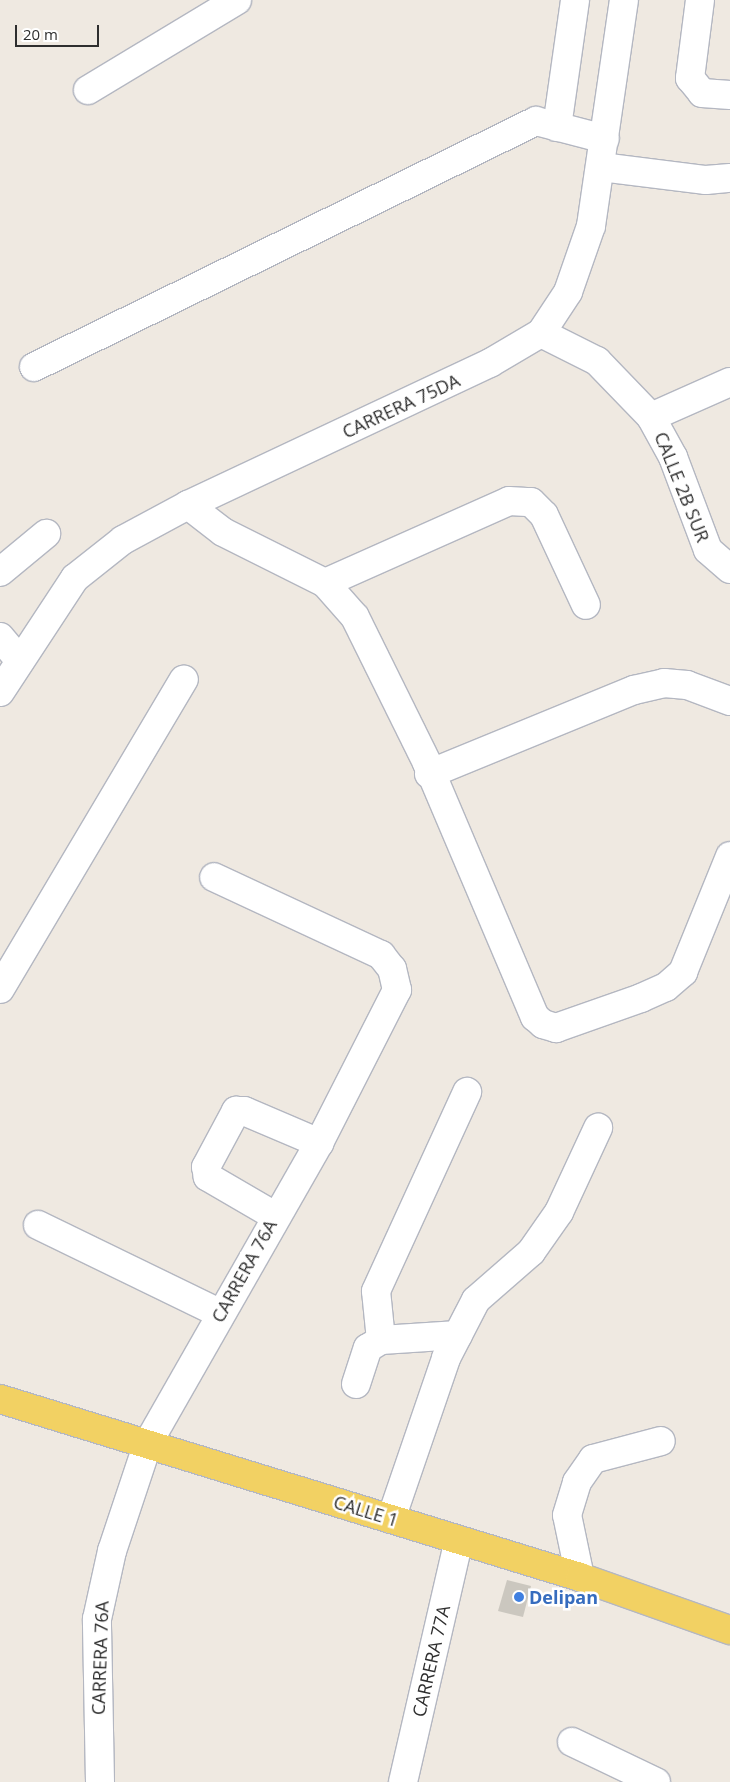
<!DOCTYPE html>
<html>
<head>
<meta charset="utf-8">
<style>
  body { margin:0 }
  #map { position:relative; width:730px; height:1782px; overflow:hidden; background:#efe9e1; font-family:"Open Sans",sans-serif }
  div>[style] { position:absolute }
  .building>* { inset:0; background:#cbc7bf }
  .roads { filter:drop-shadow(1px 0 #b4b7c1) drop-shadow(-1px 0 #b4b7c1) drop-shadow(0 1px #b4b7c1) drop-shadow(0 -1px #b4b7c1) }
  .minor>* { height:28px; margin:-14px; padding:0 14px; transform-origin:14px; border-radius:14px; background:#fff }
  .major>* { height:28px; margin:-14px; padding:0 14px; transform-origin:14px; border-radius:14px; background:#f2d163 }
  .dots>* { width:14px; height:14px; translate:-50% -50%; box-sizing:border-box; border:2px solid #fff; border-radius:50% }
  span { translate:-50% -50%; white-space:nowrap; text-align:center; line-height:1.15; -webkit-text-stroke:5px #fff; paint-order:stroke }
  .street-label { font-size:18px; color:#2e2e2e }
  .shop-label { font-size:18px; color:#366cbe; font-weight:700 }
  .left { translate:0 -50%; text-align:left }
  .scale { position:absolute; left:15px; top:25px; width:84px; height:22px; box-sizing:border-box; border:2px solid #2e2e2e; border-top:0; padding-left:6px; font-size:15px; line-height:18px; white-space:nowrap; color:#2e2e2e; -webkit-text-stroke:4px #fff; paint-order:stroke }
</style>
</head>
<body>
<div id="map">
  <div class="building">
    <div style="clip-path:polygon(507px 1580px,531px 1586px,523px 1617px,498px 1611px)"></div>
  </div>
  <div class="roads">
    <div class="minor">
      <div style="left:700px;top:0;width:79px;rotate:97.3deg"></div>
      <div style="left:690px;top:78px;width:19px;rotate:51deg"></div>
      <div style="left:702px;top:93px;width:28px;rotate:4deg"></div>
      <div style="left:88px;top:90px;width:174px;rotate:-31.1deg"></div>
      <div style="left:557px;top:127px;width:128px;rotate:-81.9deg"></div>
      <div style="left:601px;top:167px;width:106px;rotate:7.1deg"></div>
      <div style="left:706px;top:180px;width:24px;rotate:-5deg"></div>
      <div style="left:541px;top:333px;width:63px;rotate:26.6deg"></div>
      <div style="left:597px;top:361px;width:78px;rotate:46deg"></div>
      <div style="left:651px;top:417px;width:46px;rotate:61.2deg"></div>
      <div style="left:673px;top:457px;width:99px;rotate:69.4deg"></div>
      <div style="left:708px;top:550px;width:29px;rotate:41deg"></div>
      <div style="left:34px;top:367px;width:559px;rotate:-26.11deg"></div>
      <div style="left:536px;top:121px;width:71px;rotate:14.6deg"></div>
      <div style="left:651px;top:417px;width:86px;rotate:-23.9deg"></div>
      <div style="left:188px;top:505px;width:44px;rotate:37.6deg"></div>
      <div style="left:223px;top:532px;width:114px;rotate:26.6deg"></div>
      <div style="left:325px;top:583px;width:45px;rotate:48.6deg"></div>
      <div style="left:355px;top:617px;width:163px;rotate:63.7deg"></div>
      <div style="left:427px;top:763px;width:276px;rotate:67deg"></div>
      <div style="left:535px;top:1017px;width:11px;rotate:41deg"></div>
      <div style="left:543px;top:1024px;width:14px;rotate:17deg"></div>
      <div style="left:556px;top:1028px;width:90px;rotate:-19.4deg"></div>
      <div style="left:641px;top:998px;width:27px;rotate:-24deg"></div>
      <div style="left:666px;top:987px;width:23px;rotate:-41deg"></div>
      <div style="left:683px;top:972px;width:125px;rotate:-67.9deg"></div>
      <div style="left:0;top:572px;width:60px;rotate:-39.6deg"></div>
      <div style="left:325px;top:583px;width:201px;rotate:-24deg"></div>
      <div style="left:509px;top:501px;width:22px;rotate:3deg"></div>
      <div style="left:531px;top:502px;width:18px;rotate:45deg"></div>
      <div style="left:544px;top:515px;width:99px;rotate:65deg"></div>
      <div style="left:0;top:637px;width:31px;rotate:50deg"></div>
      <div style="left:0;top:692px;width:136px;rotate:-56.7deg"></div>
      <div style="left:75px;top:578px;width:61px;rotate:-38.4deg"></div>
      <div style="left:123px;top:540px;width:74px;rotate:-28.3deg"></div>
      <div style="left:188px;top:505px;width:334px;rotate:-25.2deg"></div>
      <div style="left:490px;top:363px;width:59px;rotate:-30.5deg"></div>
      <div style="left:541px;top:333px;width:49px;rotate:-56.6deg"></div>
      <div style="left:568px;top:292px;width:70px;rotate:-70.8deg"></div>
      <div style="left:591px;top:226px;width:228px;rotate:-81.7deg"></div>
      <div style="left:429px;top:774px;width:222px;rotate:-22.3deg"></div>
      <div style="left:634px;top:690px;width:31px;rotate:-13deg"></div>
      <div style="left:664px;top:683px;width:23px;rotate:5deg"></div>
      <div style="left:687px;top:685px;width:46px;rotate:20.4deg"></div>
      <div style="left:0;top:989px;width:360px;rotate:-59.3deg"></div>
      <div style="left:275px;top:1216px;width:78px;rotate:-149.8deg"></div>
      <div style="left:208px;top:1177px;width:10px;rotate:-101deg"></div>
      <div style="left:206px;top:1167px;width:64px;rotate:-61.8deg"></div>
      <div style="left:236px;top:1111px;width:8px"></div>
      <div style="left:244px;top:1111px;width:82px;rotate:23.1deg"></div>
      <div style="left:38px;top:1225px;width:203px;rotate:25.9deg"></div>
      <div style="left:458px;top:1335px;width:77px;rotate:176.3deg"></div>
      <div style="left:381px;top:1340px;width:49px;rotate:-95.8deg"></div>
      <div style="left:376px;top:1291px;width:219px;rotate:-65.4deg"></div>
      <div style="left:356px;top:1384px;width:38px;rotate:-72deg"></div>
      <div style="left:368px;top:1348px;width:15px;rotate:-32deg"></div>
      <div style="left:391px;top:1519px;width:170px;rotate:-71.1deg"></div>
      <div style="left:446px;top:1358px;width:65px;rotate:-62.7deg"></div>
      <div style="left:476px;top:1300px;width:73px;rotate:-41.1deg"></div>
      <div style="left:531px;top:1252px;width:49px;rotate:-55deg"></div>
      <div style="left:559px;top:1212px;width:93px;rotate:-65.1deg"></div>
      <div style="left:580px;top:1577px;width:63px;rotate:-101.8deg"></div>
      <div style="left:567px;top:1515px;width:34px;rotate:-73deg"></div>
      <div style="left:577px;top:1482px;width:28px;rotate:-55deg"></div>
      <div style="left:593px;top:1459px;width:70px;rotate:-14.8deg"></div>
      <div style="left:572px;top:1742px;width:93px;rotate:25.5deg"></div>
      <div style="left:100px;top:1782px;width:163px;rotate:-91.1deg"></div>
      <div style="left:97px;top:1619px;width:70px;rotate:-77.6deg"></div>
      <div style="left:112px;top:1551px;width:114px;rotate:-71.6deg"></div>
      <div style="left:148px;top:1443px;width:345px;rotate:-60.3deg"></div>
      <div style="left:319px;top:1143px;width:172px;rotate:-63deg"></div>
      <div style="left:397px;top:990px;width:22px;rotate:-103deg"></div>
      <div style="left:392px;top:969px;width:18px;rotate:-128deg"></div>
      <div style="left:381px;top:955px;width:184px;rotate:-155deg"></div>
      <div style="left:403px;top:1782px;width:248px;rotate:-77deg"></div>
    </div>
    <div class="major">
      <div style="left:0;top:1399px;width:607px;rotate:17.06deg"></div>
      <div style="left:580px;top:1577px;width:159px;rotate:19.5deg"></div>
    </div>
  </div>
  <div class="dots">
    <div style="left:519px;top:1597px;background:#3f7fe0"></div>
  </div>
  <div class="street-label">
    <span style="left:401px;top:406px;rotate:-25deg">CARRERA 75DA</span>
    <span style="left:682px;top:487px;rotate:68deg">CALLE 2B SUR</span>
    <span style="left:244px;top:1271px;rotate:-61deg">CARRERA 76A</span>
    <span style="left:366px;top:1511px;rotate:17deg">CALLE 1</span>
    <span style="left:100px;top:1658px;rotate:-88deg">CARRERA 76A</span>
    <span style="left:431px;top:1661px;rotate:-77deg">CARRERA 77A</span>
  </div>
  <div class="shop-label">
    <span class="left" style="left:529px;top:1597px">Delipan</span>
  </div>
  <div class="scale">20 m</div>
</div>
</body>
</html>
